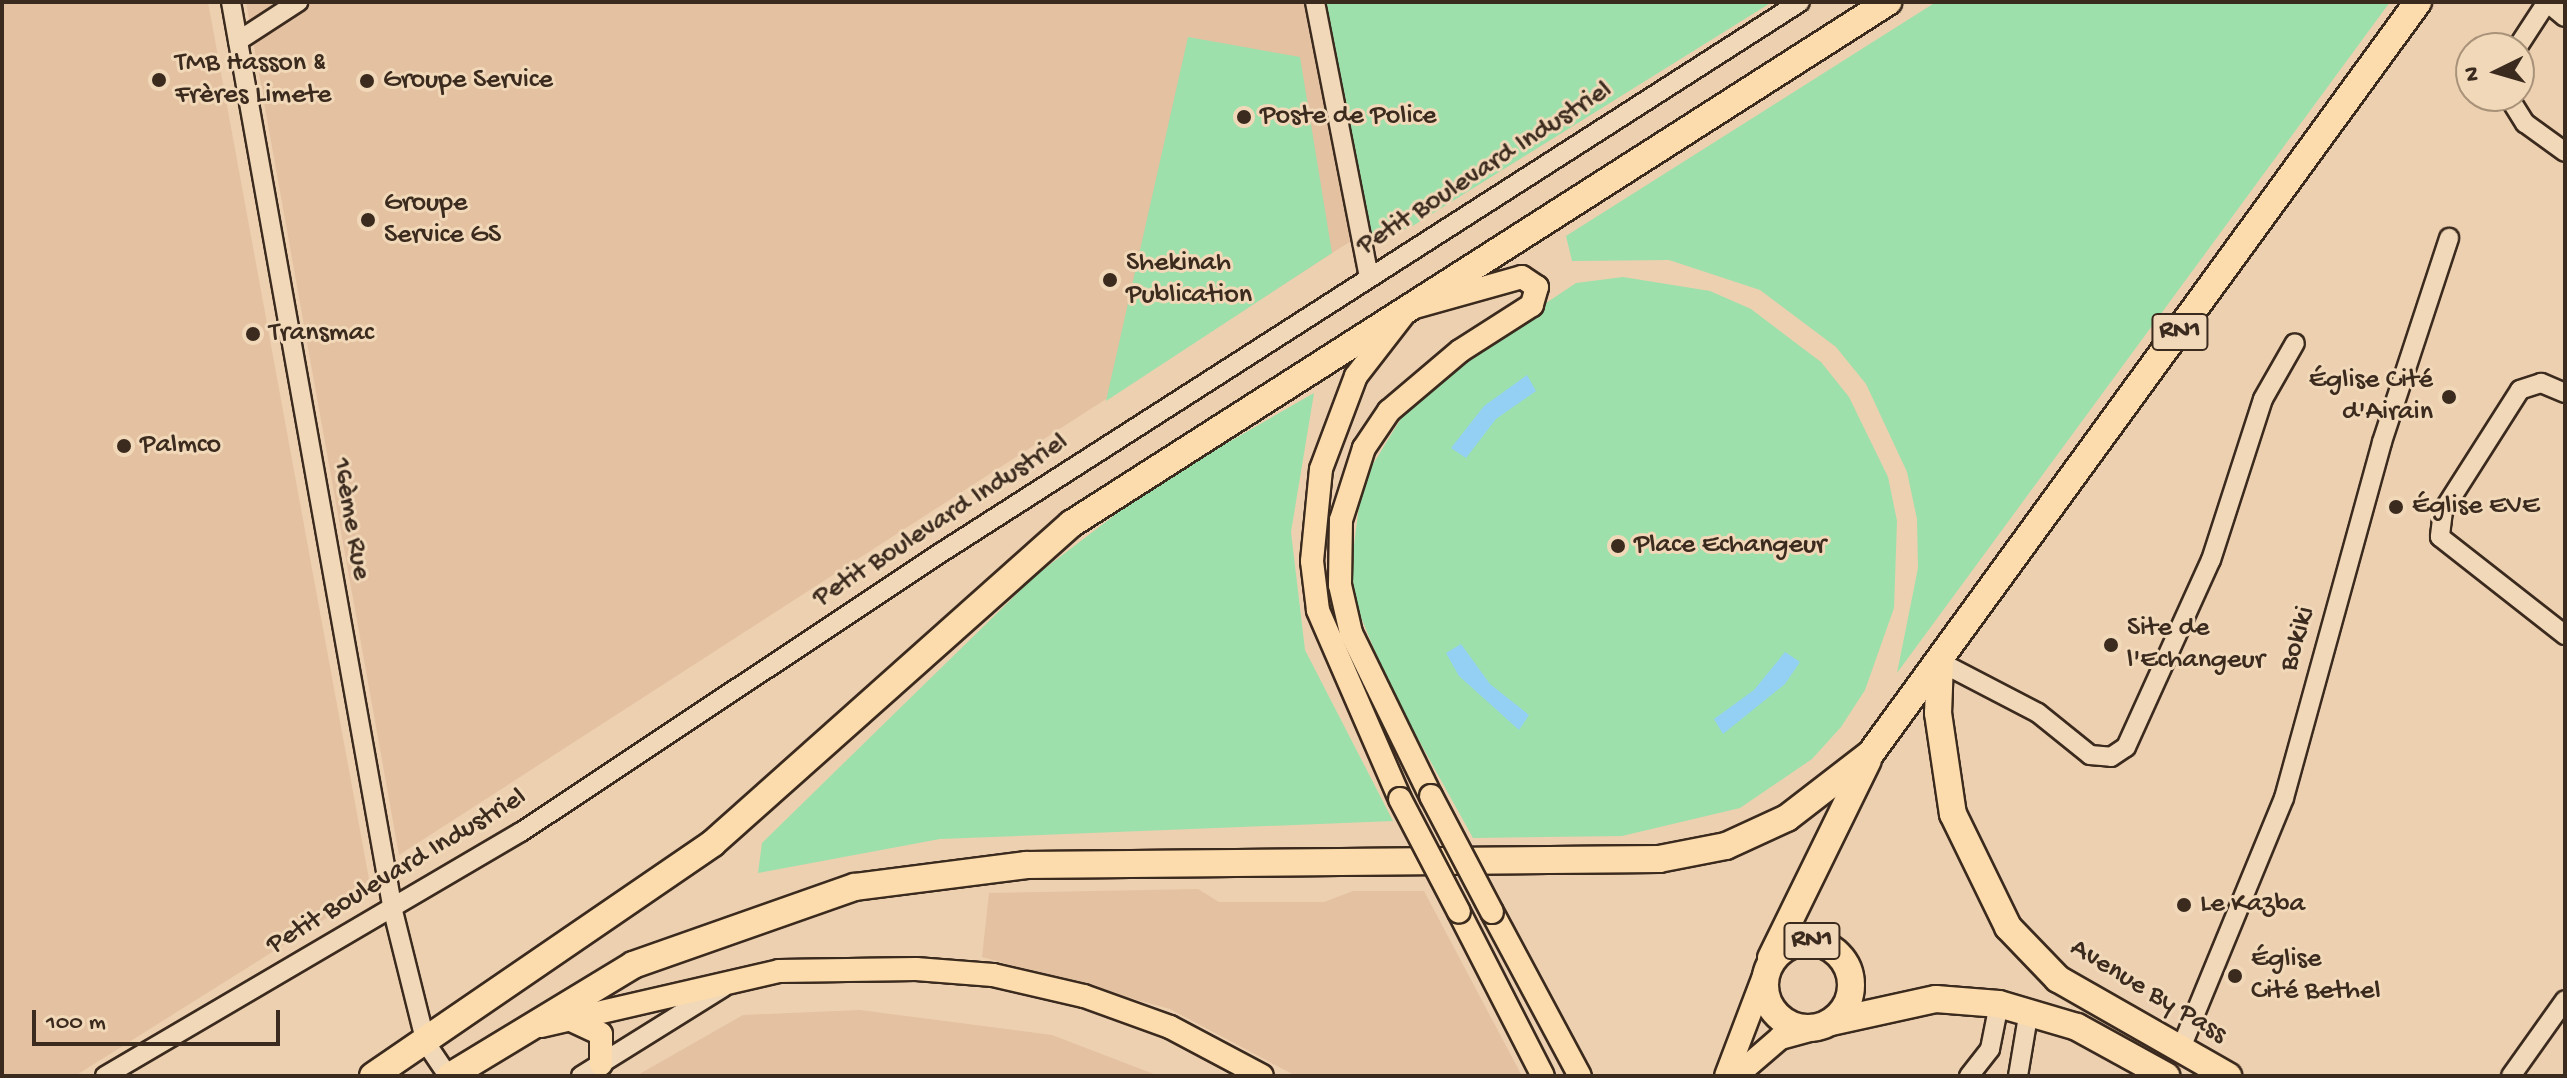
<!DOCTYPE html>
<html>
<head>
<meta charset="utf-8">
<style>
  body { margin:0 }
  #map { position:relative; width:2567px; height:1078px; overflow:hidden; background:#edd0b0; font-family:"Gochi Hand",sans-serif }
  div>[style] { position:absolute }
  .built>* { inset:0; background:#e3c1a1 }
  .green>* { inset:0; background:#9de0ab }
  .water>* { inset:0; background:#93d0f4 }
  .roads { filter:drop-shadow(2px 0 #3b2a1e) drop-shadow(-2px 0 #3b2a1e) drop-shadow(0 2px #3b2a1e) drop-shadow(0 -2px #3b2a1e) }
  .minor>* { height:18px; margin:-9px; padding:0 9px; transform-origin:9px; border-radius:9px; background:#f1d8b8 }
  .major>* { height:22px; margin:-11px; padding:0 11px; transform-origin:11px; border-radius:11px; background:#fcdcac }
  .highway>* { height:26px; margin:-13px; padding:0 13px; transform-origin:13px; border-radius:13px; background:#fcdcac }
  .highway>.ring { margin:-13px; padding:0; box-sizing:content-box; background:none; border:26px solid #fcdcac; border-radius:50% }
  .bridges { filter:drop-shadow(2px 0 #3b2a1e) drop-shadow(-2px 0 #3b2a1e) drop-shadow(0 2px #3b2a1e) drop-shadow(0 -2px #3b2a1e) }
  .major-bridge>* { height:22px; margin:-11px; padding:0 11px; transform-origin:11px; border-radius:11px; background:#fcdcac }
  .dots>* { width:22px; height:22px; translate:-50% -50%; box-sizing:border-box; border:4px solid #f1d8b8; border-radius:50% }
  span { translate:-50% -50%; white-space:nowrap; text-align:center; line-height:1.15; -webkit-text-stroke:6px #f1d8b8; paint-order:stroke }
  .shield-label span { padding:2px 6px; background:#f1d8b8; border:2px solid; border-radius:6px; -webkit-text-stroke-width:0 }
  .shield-label { font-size:26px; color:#3b2a1e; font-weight:700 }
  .poi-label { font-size:28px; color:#3b2a1e }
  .left { translate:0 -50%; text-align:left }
  .right { translate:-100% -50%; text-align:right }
  .street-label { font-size:28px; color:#3b2a1e }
  .frame { position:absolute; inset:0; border:4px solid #3b2a1e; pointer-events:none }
  .north { position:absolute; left:2455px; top:32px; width:80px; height:80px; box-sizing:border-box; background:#f1d8b8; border:2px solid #a8927a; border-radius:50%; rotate:265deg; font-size:22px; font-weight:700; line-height:32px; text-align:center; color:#3b2a1e }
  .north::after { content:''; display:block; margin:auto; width:28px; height:36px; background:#3b2a1e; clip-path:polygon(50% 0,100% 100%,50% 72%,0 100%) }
  .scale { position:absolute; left:32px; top:1010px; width:248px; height:36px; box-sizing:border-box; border:4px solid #3b2a1e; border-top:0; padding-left:10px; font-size:24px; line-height:28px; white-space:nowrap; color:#3b2a1e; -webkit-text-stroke:6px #f1d8b8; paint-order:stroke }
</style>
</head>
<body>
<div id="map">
  <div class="built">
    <div style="clip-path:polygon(2px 2px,208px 2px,371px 890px,75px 1076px,2px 1076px)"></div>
    <div style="clip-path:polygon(246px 2px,1309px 2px,1354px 239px,399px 855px)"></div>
    <div style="clip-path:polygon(1198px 889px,1219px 902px,1324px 902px,1353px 891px,1424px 891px,1522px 1076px,1296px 1076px,1170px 1009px,982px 957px,989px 893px)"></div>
    <div style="clip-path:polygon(860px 1010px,1052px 1035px,1159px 1076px,636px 1076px,743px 1015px)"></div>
  </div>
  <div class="green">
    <div style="clip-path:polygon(1325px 2px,1772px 2px,1411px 227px,1373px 241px)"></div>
    <div style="clip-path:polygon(1936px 2px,2390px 2px,1897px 673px,1918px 568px,1917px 519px,1907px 472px,1866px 384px,1836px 347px,1760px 290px,1669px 260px,1572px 261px,1566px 236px)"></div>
    <div style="clip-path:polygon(1188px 37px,1300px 57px,1332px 253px,1106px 401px)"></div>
    <div style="clip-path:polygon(1623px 277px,1710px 291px,1751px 309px,1821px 362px,1849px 397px,1888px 477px,1897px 521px,1894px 608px,1865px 690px,1841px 727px,1812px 759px,1740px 808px,1622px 836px,1473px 838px,1391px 690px,1358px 610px,1351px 569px,1362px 482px,1405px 412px,1465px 357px,1576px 283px)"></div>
    <div style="clip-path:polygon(1314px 393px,1291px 532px,1305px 650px,1393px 821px,940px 839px,758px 873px,762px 843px,1035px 576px,1154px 485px)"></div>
  </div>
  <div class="water">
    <div style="clip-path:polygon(1527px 375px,1536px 391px,1496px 419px,1466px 458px,1451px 448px,1484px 406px)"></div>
    <div style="clip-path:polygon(1461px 644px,1490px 684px,1529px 715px,1519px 730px,1459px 676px,1446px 653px)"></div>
    <div style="clip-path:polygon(1785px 652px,1800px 662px,1785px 684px,1723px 734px,1714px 719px,1754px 690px)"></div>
  </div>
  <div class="roads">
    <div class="minor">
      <div style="left:231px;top:2px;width:923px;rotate:79.89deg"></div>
      <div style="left:393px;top:911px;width:136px;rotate:76deg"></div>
      <div style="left:426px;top:1043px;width:40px;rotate:56deg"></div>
      <div style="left:1315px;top:2px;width:280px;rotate:78.9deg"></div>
      <div style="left:2547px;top:2px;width:23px;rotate:40deg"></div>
      <div style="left:238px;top:41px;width:72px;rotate:-33deg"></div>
      <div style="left:2517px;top:48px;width:55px;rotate:-56.9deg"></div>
      <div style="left:2508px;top:96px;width:32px;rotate:58deg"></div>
      <div style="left:2525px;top:123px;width:49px;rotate:35.9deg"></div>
      <div style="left:2565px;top:393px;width:26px;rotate:-157deg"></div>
      <div style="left:2541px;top:383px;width:22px;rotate:162deg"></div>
      <div style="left:2520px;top:390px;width:143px;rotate:122.5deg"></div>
      <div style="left:2443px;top:511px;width:26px;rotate:97deg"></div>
      <div style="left:2440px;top:537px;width:159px;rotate:38.1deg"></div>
      <div style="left:1940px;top:662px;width:110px;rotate:27.5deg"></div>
      <div style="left:2038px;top:713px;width:67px;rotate:38.9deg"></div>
      <div style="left:2090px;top:755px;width:21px;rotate:5deg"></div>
      <div style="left:2111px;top:757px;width:18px;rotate:-34deg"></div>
      <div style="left:2126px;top:747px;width:205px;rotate:-65.6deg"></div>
      <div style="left:2211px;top:560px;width:169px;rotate:-72.1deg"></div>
      <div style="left:2263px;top:399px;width:64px;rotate:-60.3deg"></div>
      <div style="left:2181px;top:1048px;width:270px;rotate:-67.6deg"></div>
      <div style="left:2284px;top:798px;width:369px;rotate:-74.6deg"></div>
      <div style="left:2382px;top:442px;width:215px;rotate:-71.8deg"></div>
      <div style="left:105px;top:1076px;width:482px;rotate:-30.4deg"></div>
      <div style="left:521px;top:832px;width:506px;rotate:-33.63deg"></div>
      <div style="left:942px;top:552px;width:1019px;rotate:-32.66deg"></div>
      <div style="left:581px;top:1076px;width:168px;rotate:-31.9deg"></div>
      <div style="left:1969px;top:1076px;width:34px;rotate:-52deg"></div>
      <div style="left:1990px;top:1049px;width:46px;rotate:-78.7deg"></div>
      <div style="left:2018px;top:1076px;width:67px;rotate:-80.5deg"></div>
      <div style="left:2511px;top:1076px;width:93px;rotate:-54.6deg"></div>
    </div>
    <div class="major">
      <div style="left:1400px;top:799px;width:206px;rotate:-113.5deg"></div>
      <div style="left:1318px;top:610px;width:49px;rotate:-97deg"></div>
      <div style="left:1312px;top:561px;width:92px;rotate:-84.4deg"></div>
      <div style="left:1321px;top:469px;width:99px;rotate:-69.4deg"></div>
      <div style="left:1356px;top:376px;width:85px;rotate:-52.2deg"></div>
      <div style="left:1408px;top:309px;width:118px;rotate:-15.7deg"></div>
      <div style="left:1522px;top:277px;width:18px;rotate:34deg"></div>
      <div style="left:1537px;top:287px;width:19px;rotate:106deg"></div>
      <div style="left:1532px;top:305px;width:85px;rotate:147.4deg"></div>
      <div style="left:1460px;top:351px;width:93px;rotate:139.8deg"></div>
      <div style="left:1389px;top:411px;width:45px;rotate:124deg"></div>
      <div style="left:1364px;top:448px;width:76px;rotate:107.7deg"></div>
      <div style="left:1341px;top:520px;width:65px;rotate:90.9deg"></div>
      <div style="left:1340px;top:585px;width:49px;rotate:77.1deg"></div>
      <div style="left:1351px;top:633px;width:182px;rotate:63.9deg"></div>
      <div style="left:1459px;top:912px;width:184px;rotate:62.9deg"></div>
      <div style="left:1492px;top:912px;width:186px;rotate:61.8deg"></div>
      <div style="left:569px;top:1019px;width:35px;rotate:25deg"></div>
      <div style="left:601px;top:1034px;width:30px;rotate:90deg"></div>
      <div style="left:541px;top:1026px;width:244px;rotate:-13deg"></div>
      <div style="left:779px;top:971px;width:137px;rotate:-0.8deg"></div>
      <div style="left:916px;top:969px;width:77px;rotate:4.5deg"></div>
      <div style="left:993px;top:975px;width:93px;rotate:13deg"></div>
      <div style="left:1084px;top:996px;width:91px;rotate:19.8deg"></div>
      <div style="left:1170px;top:1027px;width:104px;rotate:28deg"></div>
      <div style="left:1726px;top:1076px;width:121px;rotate:-69.2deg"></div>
      <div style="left:1736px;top:1076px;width:58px;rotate:-40.8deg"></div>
      <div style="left:1780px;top:1038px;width:38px;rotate:-15deg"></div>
    </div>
    <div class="highway">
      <div style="left:1940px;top:662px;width:51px;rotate:92.2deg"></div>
      <div style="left:1938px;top:713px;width:102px;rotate:81.6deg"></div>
      <div style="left:1953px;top:814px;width:126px;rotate:64deg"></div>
      <div style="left:2008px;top:927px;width:72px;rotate:46.1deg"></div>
      <div style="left:2058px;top:979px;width:196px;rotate:29.7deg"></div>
      <div class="ring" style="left:1765px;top:942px;width:60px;height:60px"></div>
      <div style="left:1771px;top:958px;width:220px;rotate:-63.9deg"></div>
      <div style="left:1831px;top:1022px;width:107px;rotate:-12.4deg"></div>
      <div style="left:1936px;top:999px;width:63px;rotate:4.5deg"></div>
      <div style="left:1999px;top:1004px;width:81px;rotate:16.4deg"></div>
      <div style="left:2077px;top:1027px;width:102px;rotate:28.8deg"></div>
      <div style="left:373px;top:1076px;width:412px;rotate:-34.4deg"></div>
      <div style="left:713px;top:843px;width:480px;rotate:-41.7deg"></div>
      <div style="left:1071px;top:524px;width:970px;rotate:-32.58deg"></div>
      <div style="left:450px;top:1076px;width:214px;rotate:-31.2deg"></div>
      <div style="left:633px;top:965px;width:235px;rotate:-19.4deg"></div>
      <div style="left:855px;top:887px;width:172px;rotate:-7.3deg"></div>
      <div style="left:1026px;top:865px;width:633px;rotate:-0.54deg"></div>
      <div style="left:1659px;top:859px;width:68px;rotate:-11deg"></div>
      <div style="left:1726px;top:846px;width:67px;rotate:-24.7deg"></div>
      <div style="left:1787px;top:818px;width:106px;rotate:-37.7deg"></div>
      <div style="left:1871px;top:753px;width:929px;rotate:-53.93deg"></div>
    </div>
  </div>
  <div class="bridges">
    <div class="major-bridge">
      <div style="left:1431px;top:796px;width:131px;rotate:62.3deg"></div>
      <div style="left:1400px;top:799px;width:127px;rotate:62.4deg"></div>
    </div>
  </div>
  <div class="dots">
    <div style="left:159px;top:80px;background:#3b2a1e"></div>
    <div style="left:367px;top:81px;background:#3b2a1e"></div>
    <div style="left:1244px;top:117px;background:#3b2a1e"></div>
    <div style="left:368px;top:220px;background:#3b2a1e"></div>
    <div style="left:1110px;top:280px;background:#3b2a1e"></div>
    <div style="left:253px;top:334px;background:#3b2a1e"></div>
    <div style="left:2449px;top:397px;background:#3b2a1e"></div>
    <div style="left:124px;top:446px;background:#3b2a1e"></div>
    <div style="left:2396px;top:507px;background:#3b2a1e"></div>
    <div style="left:1618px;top:546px;background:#3b2a1e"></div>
    <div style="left:2111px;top:645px;background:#3b2a1e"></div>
    <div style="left:2184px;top:905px;background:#3b2a1e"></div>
    <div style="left:2235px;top:976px;background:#3b2a1e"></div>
  </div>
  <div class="shield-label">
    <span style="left:2180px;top:332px">RN1</span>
    <span style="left:1812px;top:941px">RN1</span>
  </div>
  <div class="poi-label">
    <span class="left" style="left:175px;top:80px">TMB Hasson &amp;<br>Frères Limete</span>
    <span class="left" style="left:383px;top:81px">Groupe Service</span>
    <span class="left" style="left:1260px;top:117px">Poste de Police</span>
    <span class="left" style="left:384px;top:220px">Groupe<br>Service GS</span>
    <span class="left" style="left:1126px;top:280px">Shekinah<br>Publication</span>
    <span class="left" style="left:269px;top:334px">Transmac</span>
    <span class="right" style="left:2433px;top:397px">Église Cité<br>d'Airain</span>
    <span class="left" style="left:140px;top:446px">Palmco</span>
    <span class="left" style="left:2412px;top:507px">Église EVE</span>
    <span class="left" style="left:1634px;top:546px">Place Echangeur</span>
    <span class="left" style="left:2127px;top:645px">Site de<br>l'Echangeur</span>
    <span class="left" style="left:2200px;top:905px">Le Kazba</span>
    <span class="left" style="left:2251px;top:976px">Église<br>Cité Bethel</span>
  </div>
  <div class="street-label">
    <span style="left:1485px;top:169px;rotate:-33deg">Petit Boulevard Industriel</span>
    <span style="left:350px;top:519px;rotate:80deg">16ème Rue</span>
    <span style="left:941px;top:521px;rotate:-33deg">Petit Boulevard Industriel</span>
    <span style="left:2298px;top:639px;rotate:-74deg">Bokiki</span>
    <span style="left:397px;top:872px;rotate:-31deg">Petit Boulevard Industriel</span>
    <span style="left:2148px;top:992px;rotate:31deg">Avenue By Pass</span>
  </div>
  <div class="frame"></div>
  <div class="north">N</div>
  <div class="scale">100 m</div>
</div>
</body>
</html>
